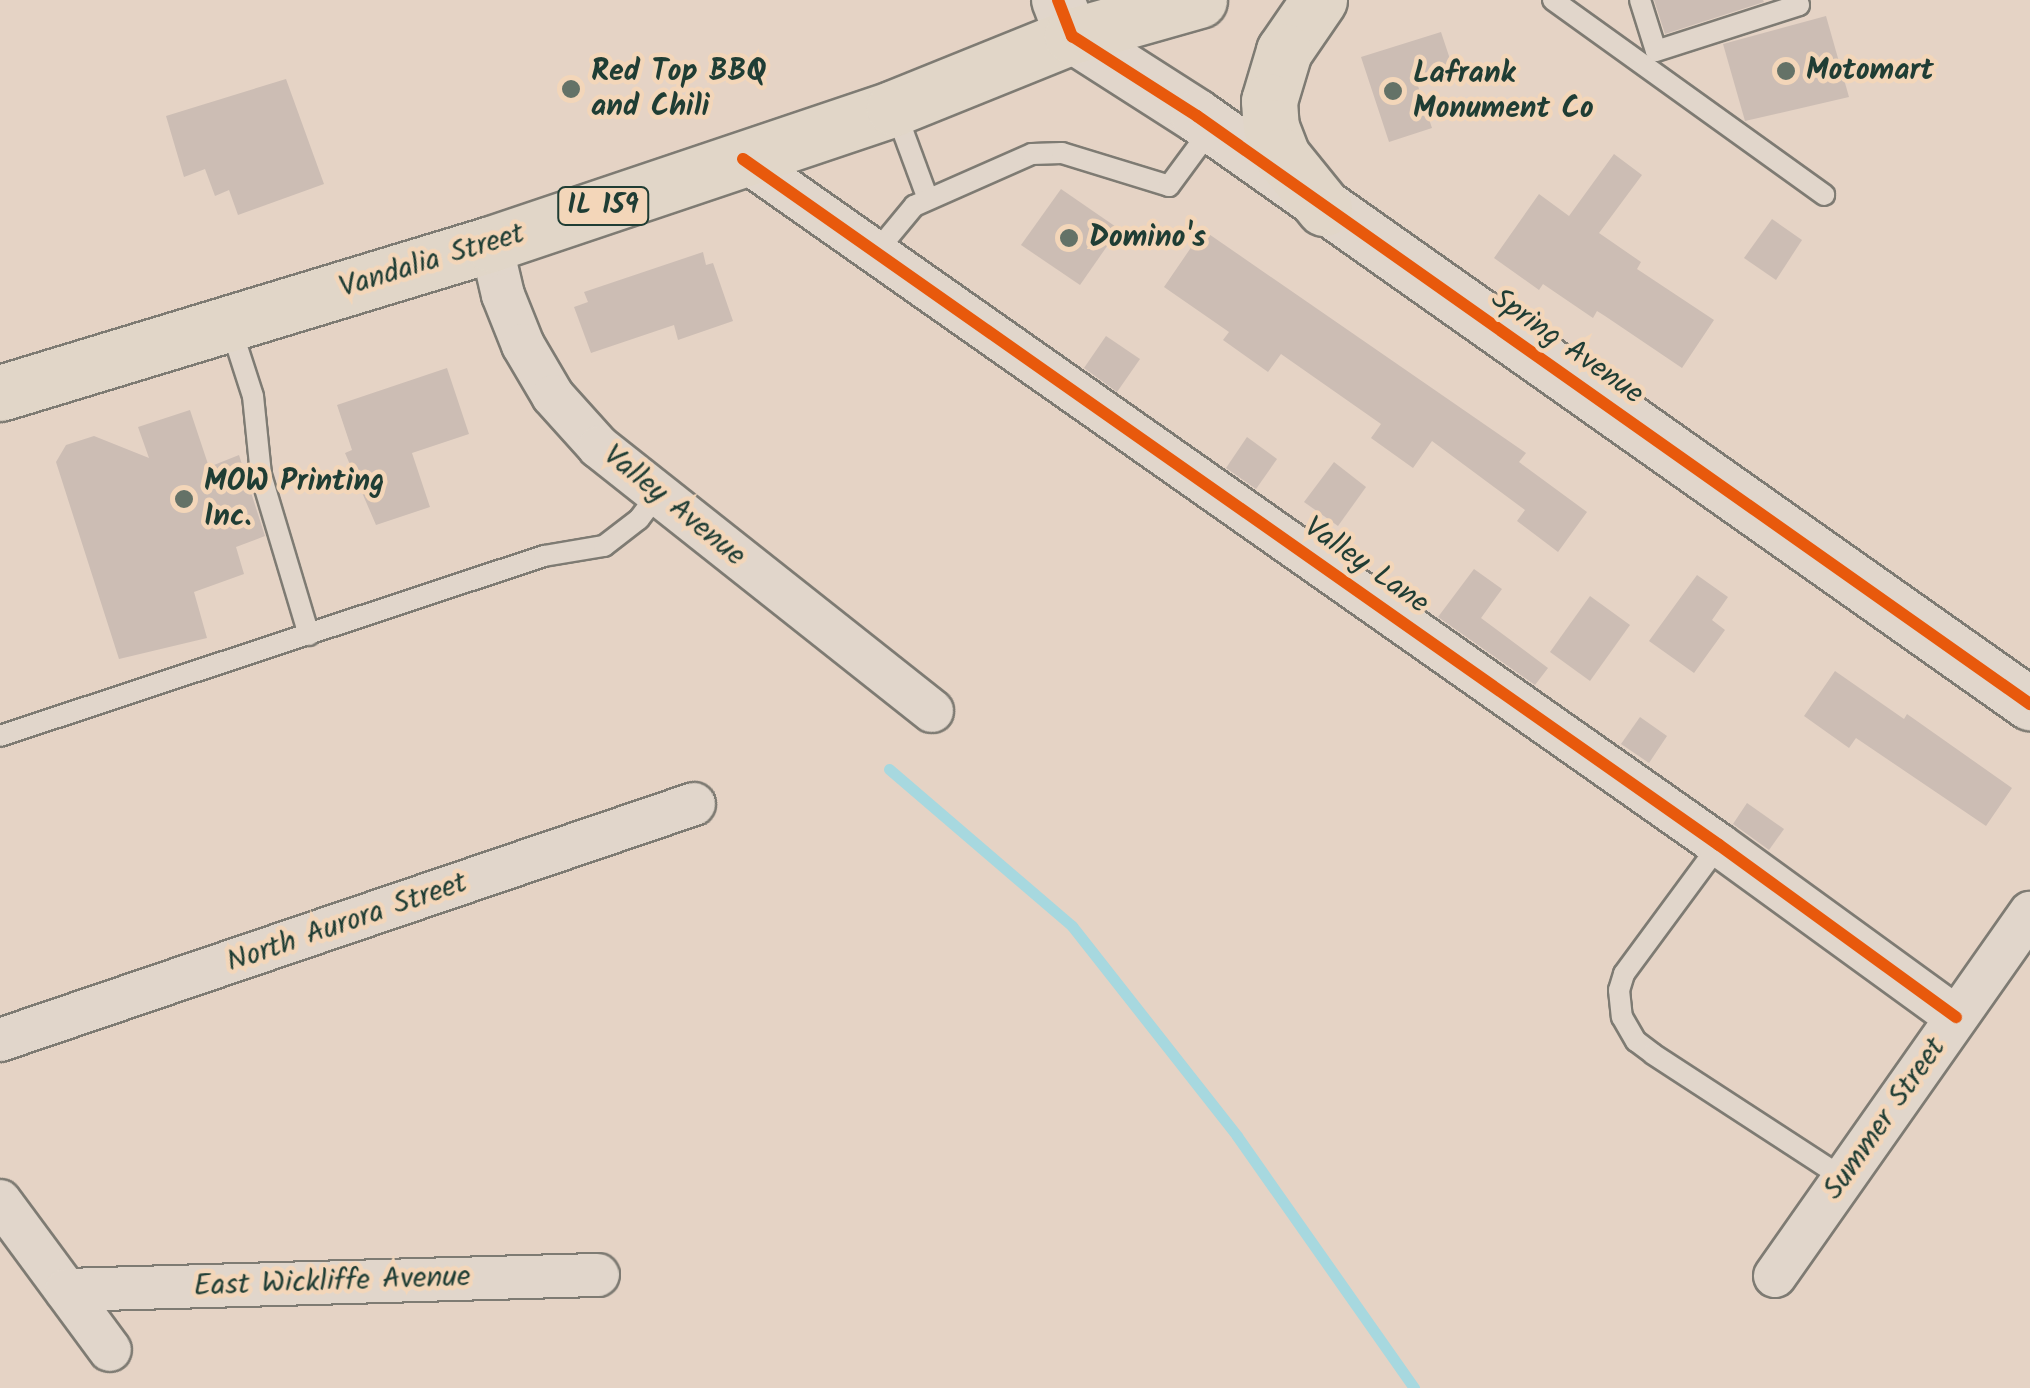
<!DOCTYPE html>
<html>
<head>
<meta charset="utf-8">
<style>
  body { margin:0 }
  #map { position:relative; width:2030px; height:1388px; overflow:hidden; background:#e5d3c5; font-family:Kalam,sans-serif }
  div>[style] { position:absolute }
  .stream>* { height:11px; margin:-5.5px; padding:0 5.5px; transform-origin:5.5px; border-radius:5.5px; background:#a7d8df }
  .building>* { inset:0; background:#ccbdb4 }
  .roads { filter:drop-shadow(2px 0 #7e7b73) drop-shadow(-2px 0 #7e7b73) drop-shadow(0 2px #7e7b73) drop-shadow(0 -2px #7e7b73) }
  .service>* { height:20px; margin:-10px; padding:0 10px; transform-origin:10px; border-radius:10px; background:#e1d6cb }
  .minor>* { height:42px; margin:-21px; padding:0 21px; transform-origin:21px; border-radius:21px; background:#e1d6cb }
  .tertiary>* { height:52px; margin:-26px; padding:0 26px; transform-origin:26px; border-radius:26px; background:#e1d6cb }
  .primary>* { height:55px; margin:-27.5px; padding:0 27.5px; transform-origin:27.5px; border-radius:27.5px; background:#e1d6c8 }
  .cycleway>* { height:12px; margin:-6px; padding:0 6px; transform-origin:6px; border-radius:6px; background:#e8590c }
  .dots>* { width:28px; height:28px; translate:-50% -50%; box-sizing:border-box; border:5px solid #f3d6b9; border-radius:50% }
  span { translate:-50% -50%; white-space:nowrap; text-align:center; line-height:1.15; -webkit-text-stroke:9px #f3d6b9; paint-order:stroke }
  .shield-label span { padding:2px 8px; background:#f3d6b9; border:2px solid; border-radius:8px; -webkit-text-stroke-width:0 }
  .shield-label { font-size:28px; color:#1f3d34; font-weight:700 }
  .poi-label { font-size:30px; color:#1f3d34; font-weight:700 }
  .left { translate:0 -50%; text-align:left }
  .street-label { font-size:30px; color:#1f3d34 }
</style>
</head>
<body>
<div id="map">
  <div class="stream">
    <div style="left:889px;top:769px;width:241px;rotate:40.6deg"></div>
    <div style="left:1072px;top:926px;width:267px;rotate:51.8deg"></div>
    <div style="left:1237px;top:1136px;width:308px;rotate:54.9deg"></div>
  </div>
  <div class="building">
    <div style="clip-path:polygon(1654px 0,1763px 0,1764px 2px,1665px 34px)"></div>
    <div style="clip-path:polygon(1826px 16px,1849px 97px,1745px 121px,1723px 44px)"></div>
    <div style="clip-path:polygon(1441px 32px,1454px 71px,1417px 83px,1432px 128px,1389px 142px,1361px 57px)"></div>
    <div style="clip-path:polygon(286px 79px,324px 184px,238px 215px,229px 190px,215px 196px,205px 169px,184px 177px,166px 116px)"></div>
    <div style="clip-path:polygon(1614px 154px,1642px 175px,1599px 233px,1641px 262px,1637px 269px,1714px 320px,1682px 368px,1605px 316px,1597px 311px,1593px 318px,1543px 284px,1539px 290px,1494px 258px,1539px 194px,1569px 216px)"></div>
    <div style="clip-path:polygon(1061px 189px,1119px 229px,1080px 285px,1021px 245px)"></div>
    <div style="clip-path:polygon(1772px 219px,1802px 240px,1776px 280px,1744px 258px)"></div>
    <div style="clip-path:polygon(1203px 230px,1526px 453px,1519px 462px,1587px 512px,1558px 552px,1517px 521px,1525px 510px,1432px 441px,1413px 468px,1371px 438px,1381px 424px,1281px 354px,1268px 372px,1223px 340px,1229px 332px,1164px 287px)"></div>
    <div style="clip-path:polygon(703px 252px,706px 265px,713px 263px,733px 321px,678px 340px,674px 325px,591px 353px,574px 307px,588px 302px,584px 292px)"></div>
    <div style="clip-path:polygon(1106px 336px,1140px 359px,1117px 392px,1084px 368px)"></div>
    <div style="clip-path:polygon(447px 368px,469px 434px,412px 453px,430px 507px,376px 525px,345px 453px,352px 450px,337px 405px)"></div>
    <div style="clip-path:polygon(190px 410px,209px 467px,239px 455px,265px 536px,236px 547px,244px 574px,194px 592px,207px 638px,119px 659px,56px 462px,66px 445px,94px 436px,149px 458px,138px 427px)"></div>
    <div style="clip-path:polygon(1247px 437px,1277px 459px,1256px 489px,1226px 468px)"></div>
    <div style="clip-path:polygon(1334px 462px,1366px 487px,1338px 526px,1304px 502px)"></div>
    <div style="clip-path:polygon(1474px 569px,1502px 589px,1481px 618px,1548px 668px,1535px 685px,1438px 617px)"></div>
    <div style="clip-path:polygon(1697px 575px,1728px 597px,1712px 620px,1725px 630px,1694px 673px,1649px 641px)"></div>
    <div style="clip-path:polygon(1590px 596px,1630px 625px,1590px 681px,1550px 652px)"></div>
    <div style="clip-path:polygon(1835px 671px,1904px 719px,1907px 714px,2012px 788px,1986px 826px,1856px 738px,1849px 748px,1804px 716px)"></div>
    <div style="clip-path:polygon(1640px 717px,1667px 736px,1649px 763px,1621px 744px)"></div>
    <div style="clip-path:polygon(1747px 803px,1784px 829px,1769px 850px,1733px 824px)"></div>
  </div>
  <div class="roads">
    <div class="service">
      <div style="left:1553px;top:0;width:334px;rotate:35.7deg"></div>
      <div style="left:1640px;top:0;width:53px;rotate:72.6deg"></div>
      <div style="left:1656px;top:51px;width:150px;rotate:-17.8deg"></div>
      <div style="left:1799px;top:5px;width:5px;rotate:-112deg"></div>
      <div style="left:895px;top:110px;width:95px;rotate:69.7deg"></div>
      <div style="left:876px;top:252px;width:60px;rotate:-50.4deg"></div>
      <div style="left:914px;top:206px;width:129px;rotate:-23.8deg"></div>
      <div style="left:1032px;top:154px;width:30px;rotate:-2deg"></div>
      <div style="left:1062px;top:153px;width:112px;rotate:17.1deg"></div>
      <div style="left:1169px;top:186px;width:71px;rotate:-53.6deg"></div>
      <div style="left:231px;top:328px;width:71px;rotate:72.1deg"></div>
      <div style="left:253px;top:396px;width:79px;rotate:84.2deg"></div>
      <div style="left:261px;top:475px;width:167px;rotate:73.3deg"></div>
      <div style="left:0;top:736px;width:573px;rotate:-18.31deg"></div>
      <div style="left:544px;top:556px;width:61px;rotate:-9.5deg"></div>
      <div style="left:604px;top:546px;width:44px;rotate:-37.6deg"></div>
      <div style="left:639px;top:519px;width:31px;rotate:-53deg"></div>
      <div style="left:1719px;top:845px;width:160px;rotate:126.4deg"></div>
      <div style="left:1624px;top:974px;width:17px;rotate:107deg"></div>
      <div style="left:1619px;top:990px;width:27px;rotate:84deg"></div>
      <div style="left:1622px;top:1017px;width:28px;rotate:60deg"></div>
      <div style="left:1636px;top:1041px;width:21px;rotate:37deg"></div>
      <div style="left:1653px;top:1054px;width:227px;rotate:33.1deg"></div>
    </div>
    <div class="minor">
      <div style="left:743px;top:159px;width:1193px;rotate:35.1deg"></div>
      <div style="left:1719px;top:845px;width:293px;rotate:36deg"></div>
      <div style="left:491px;top:244px;width:52px;rotate:76.8deg"></div>
      <div style="left:503px;top:295px;width:54px;rotate:68.2deg"></div>
      <div style="left:523px;top:345px;width:59px;rotate:59.5deg"></div>
      <div style="left:553px;top:396px;width:69px;rotate:48deg"></div>
      <div style="left:599px;top:447px;width:425px;rotate:38.4deg"></div>
      <div style="left:0;top:1040px;width:733px;rotate:-18.78deg"></div>
      <div style="left:0;top:1201px;width:185px;rotate:53.6deg"></div>
      <div style="left:1775px;top:1276px;width:444px;rotate:-54.9deg"></div>
      <div style="left:66px;top:1290px;width:532px;rotate:-1.62deg"></div>
    </div>
    <div class="tertiary">
      <div style="left:1058px;top:0;width:39px;rotate:69deg"></div>
      <div style="left:1072px;top:36px;width:148px;rotate:32.6deg"></div>
      <div style="left:1197px;top:116px;width:1020px;rotate:35.22deg"></div>
    </div>
    <div class="primary">
      <div style="left:1319px;top:0;width:62px;rotate:124.5deg"></div>
      <div style="left:1284px;top:51px;width:52px;rotate:106.7deg"></div>
      <div style="left:1269px;top:101px;width:26px;rotate:86deg"></div>
      <div style="left:1271px;top:127px;width:31px;rotate:69deg"></div>
      <div style="left:1282px;top:156px;width:67px;rotate:51.1deg"></div>
      <div style="left:0;top:393px;width:513px;rotate:-16.88deg"></div>
      <div style="left:491px;top:244px;width:425px;rotate:-18.6deg"></div>
      <div style="left:894px;top:108px;width:192px;rotate:-22deg"></div>
      <div style="left:1072px;top:36px;width:132px;rotate:-15.8deg"></div>
    </div>
  </div>
  <div class="cycleway">
    <div style="left:1058px;top:0;width:39px;rotate:69deg"></div>
    <div style="left:1072px;top:36px;width:148px;rotate:32.6deg"></div>
    <div style="left:1197px;top:116px;width:1020px;rotate:35.22deg"></div>
    <div style="left:743px;top:159px;width:1193px;rotate:35.1deg"></div>
    <div style="left:1719px;top:845px;width:293px;rotate:36deg"></div>
  </div>
  <div class="dots">
    <div style="left:1786px;top:71px;background:#647267"></div>
    <div style="left:571px;top:89px;background:#647267"></div>
    <div style="left:1393px;top:91px;background:#647267"></div>
    <div style="left:1069px;top:238px;background:#647267"></div>
    <div style="left:184px;top:499px;background:#647267"></div>
  </div>
  <div class="shield-label">
    <span style="left:603px;top:206px">IL 159</span>
  </div>
  <div class="poi-label">
    <span class="left" style="left:1806px;top:71px">Motomart</span>
    <span class="left" style="left:591px;top:89px">Red Top BBQ<br>and Chili</span>
    <span class="left" style="left:1413px;top:91px">Lafrank<br>Monument Co</span>
    <span class="left" style="left:1089px;top:238px">Domino's</span>
    <span class="left" style="left:204px;top:499px">MOW Printing<br>Inc.</span>
  </div>
  <div class="street-label">
    <span style="left:432px;top:261px;rotate:-17deg">Vandalia Street</span>
    <span style="left:1567px;top:347px;rotate:35deg">Spring Avenue</span>
    <span style="left:674px;top:506px;rotate:39deg">Valley Avenue</span>
    <span style="left:1366px;top:566px;rotate:35deg">Valley Lane</span>
    <span style="left:347px;top:923px;rotate:-19deg">North Aurora Street</span>
    <span style="left:1885px;top:1119px;rotate:-55deg">Summer Street</span>
    <span style="left:332px;top:1282px;rotate:-2deg">East Wickliffe Avenue</span>
  </div>
</div>
</body>
</html>
